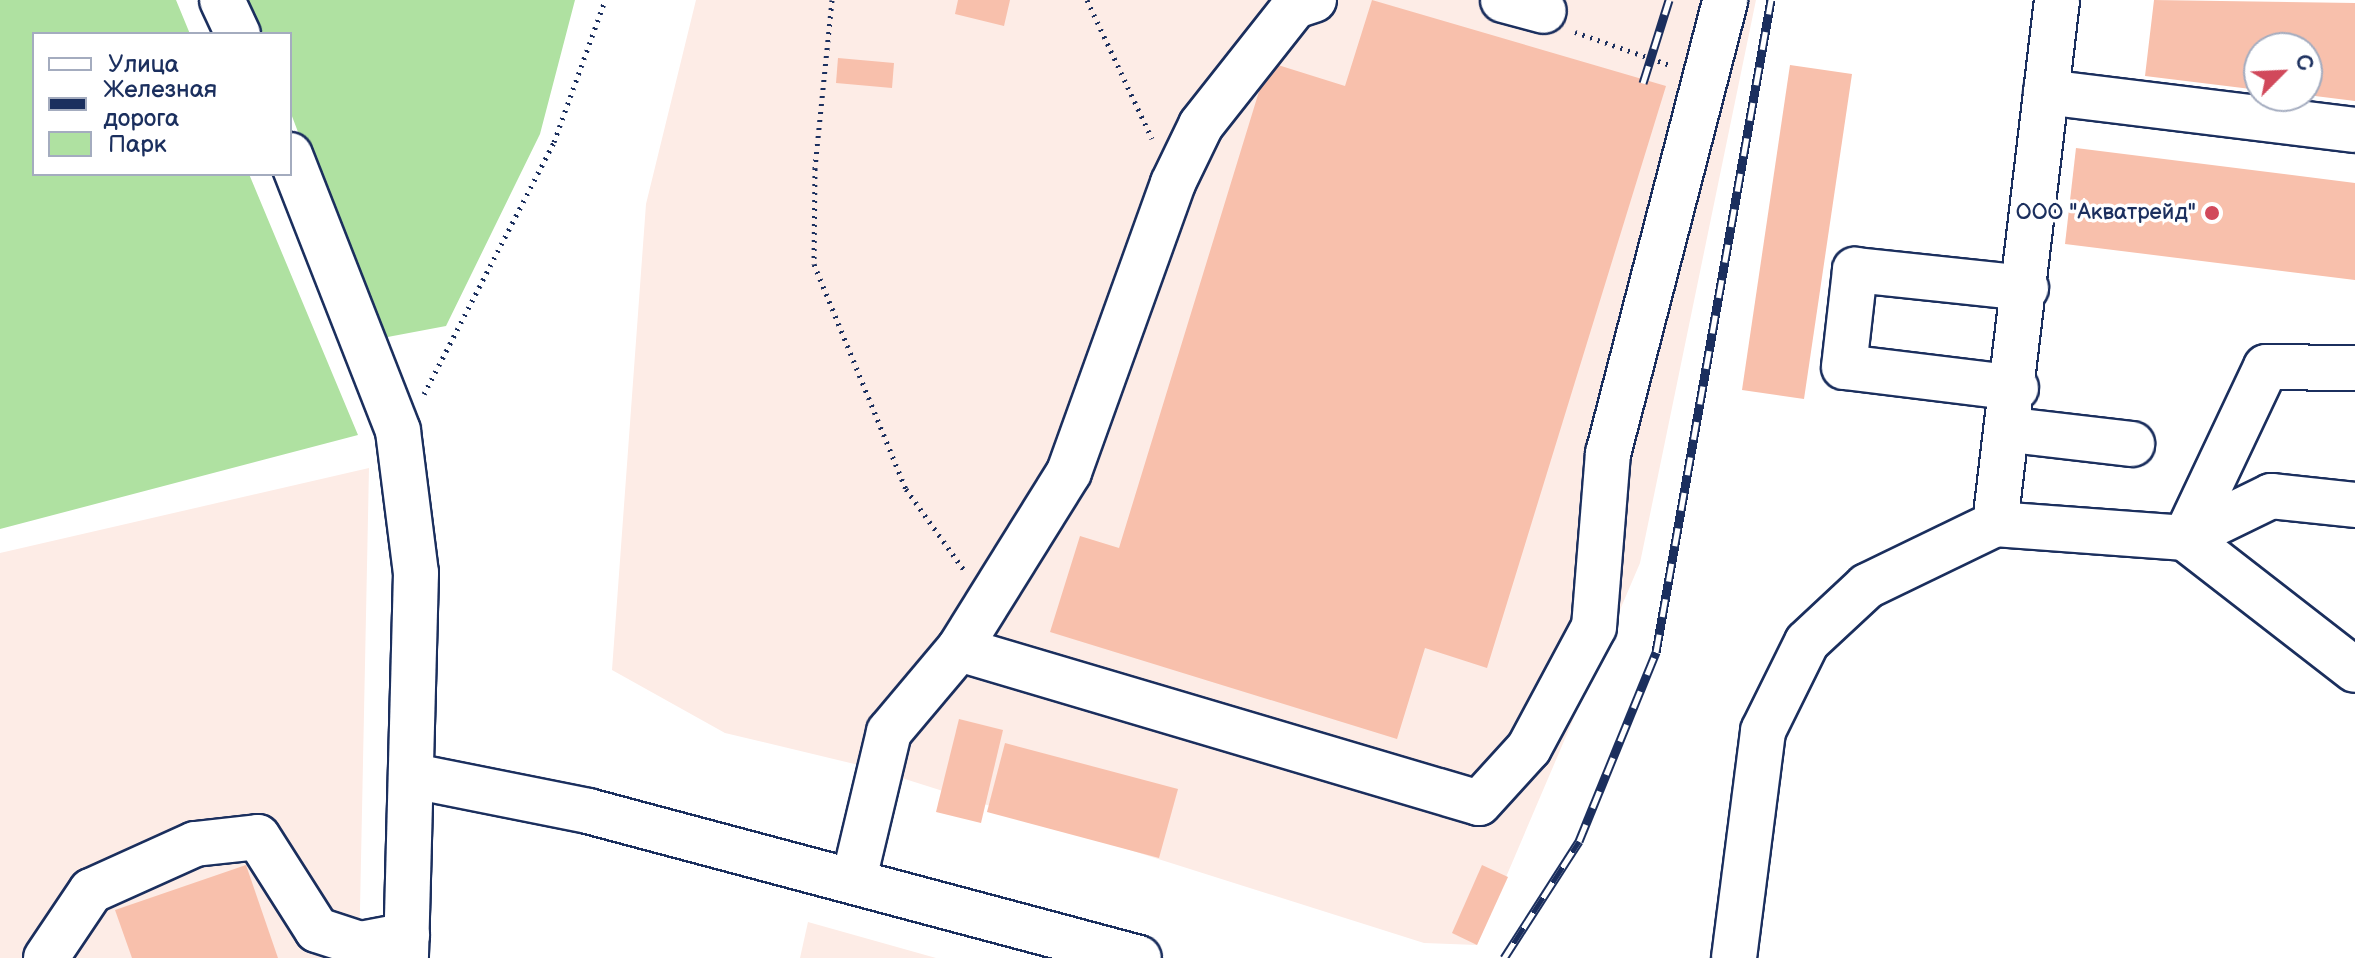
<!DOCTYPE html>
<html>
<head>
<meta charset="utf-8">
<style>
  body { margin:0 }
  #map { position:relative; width:2355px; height:958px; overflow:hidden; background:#fff; font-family:"Balsamiq Sans",sans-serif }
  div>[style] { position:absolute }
  .built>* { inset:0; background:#fdece6 }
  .green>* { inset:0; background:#afe1a1 }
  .building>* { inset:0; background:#f8c0ac }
  .path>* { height:5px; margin-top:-2.5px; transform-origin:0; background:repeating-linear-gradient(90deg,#1b2f5e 0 2px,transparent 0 8px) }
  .roads { filter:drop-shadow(2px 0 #1b2f5e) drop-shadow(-2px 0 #1b2f5e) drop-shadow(0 2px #1b2f5e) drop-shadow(0 -2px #1b2f5e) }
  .minor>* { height:44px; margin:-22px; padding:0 22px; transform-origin:22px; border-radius:22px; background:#fff }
  .rail>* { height:9px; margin-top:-4.5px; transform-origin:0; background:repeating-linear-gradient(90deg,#fff 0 18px,#1b2f5e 0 36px); box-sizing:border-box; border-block:2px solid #1b2f5e }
  .dots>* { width:22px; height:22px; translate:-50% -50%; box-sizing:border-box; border:4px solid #fff; border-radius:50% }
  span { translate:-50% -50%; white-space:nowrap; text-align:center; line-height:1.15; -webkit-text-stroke:7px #fff; paint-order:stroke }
  .poi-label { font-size:22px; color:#1b2f5e }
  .right { translate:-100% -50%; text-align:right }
  .legend { position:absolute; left:32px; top:32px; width:260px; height:144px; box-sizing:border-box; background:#fff; border:2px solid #a4acbf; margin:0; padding:10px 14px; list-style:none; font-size:24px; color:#1b2f5e }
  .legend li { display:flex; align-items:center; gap:16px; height:40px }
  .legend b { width:40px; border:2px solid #a4acbf }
  .north { position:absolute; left:2243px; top:32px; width:80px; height:80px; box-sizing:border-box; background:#fff; border:2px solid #a4acbf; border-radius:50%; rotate:66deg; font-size:22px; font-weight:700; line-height:32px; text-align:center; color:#1b2f5e }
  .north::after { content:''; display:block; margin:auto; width:28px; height:36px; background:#d1495b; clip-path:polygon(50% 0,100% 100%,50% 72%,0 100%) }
</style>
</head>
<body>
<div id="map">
  <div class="built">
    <div style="clip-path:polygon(696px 0,1756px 0,1640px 563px,1477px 945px,1424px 943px,867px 767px,725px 733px,612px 670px,646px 204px)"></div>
    <div style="clip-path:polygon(369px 468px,359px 958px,0 958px,0 553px)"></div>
    <div style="clip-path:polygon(808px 922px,936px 958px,800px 958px)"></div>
  </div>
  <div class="green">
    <div style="clip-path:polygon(0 0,176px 0,190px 34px,34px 34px,34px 174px,249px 174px,358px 435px,0 529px)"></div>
    <div style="clip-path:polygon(248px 0,575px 0,540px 134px,446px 326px,377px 339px,290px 111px,290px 34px,261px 34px)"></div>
  </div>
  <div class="building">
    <div style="clip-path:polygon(958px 0,1010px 0,1004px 26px,955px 14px)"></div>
    <div style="clip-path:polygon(1372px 0,1666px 86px,1487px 668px,1425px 648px,1397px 739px,1050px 632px,1080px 536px,1119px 548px,1268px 62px,1345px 86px)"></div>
    <div style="clip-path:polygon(2154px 0,2355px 3px,2355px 101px,2307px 95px,2307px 48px,2259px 48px,2259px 90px,2145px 76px)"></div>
    <div style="clip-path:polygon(838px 58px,894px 63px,892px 88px,836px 83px)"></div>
    <div style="clip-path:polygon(1790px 65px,1852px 74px,1804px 399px,1742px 390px)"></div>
    <div style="clip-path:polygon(2076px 148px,2355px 183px,2355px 280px,2065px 244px)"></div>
    <div style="clip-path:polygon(959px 719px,1003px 730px,981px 823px,936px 812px)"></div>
    <div style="clip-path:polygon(1005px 743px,1178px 789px,1159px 858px,987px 812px)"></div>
    <div style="clip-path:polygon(246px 865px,278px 958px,132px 958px,115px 910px)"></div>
    <div style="clip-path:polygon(1482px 865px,1508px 877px,1477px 945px,1452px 933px)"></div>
  </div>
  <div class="path">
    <div style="left:832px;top:0;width:169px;rotate:95.8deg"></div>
    <div style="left:815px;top:168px;width:96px;rotate:90.6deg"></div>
    <div style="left:814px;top:264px;width:243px;rotate:67.8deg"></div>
    <div style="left:906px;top:489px;width:100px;rotate:54.4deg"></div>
    <div style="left:1087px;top:0;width:153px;rotate:64.9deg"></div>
    <div style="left:1575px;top:32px;width:101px;rotate:19.2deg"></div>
    <div style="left:424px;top:394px;width:284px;rotate:-62.7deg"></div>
    <div style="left:554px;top:142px;width:151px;rotate:-70.2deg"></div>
  </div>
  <div class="roads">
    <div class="minor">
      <div style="left:222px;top:0;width:38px;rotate:65deg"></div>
      <div style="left:1503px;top:0;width:42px;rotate:15deg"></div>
      <div style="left:2046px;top:92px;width:311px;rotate:7deg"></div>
      <div style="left:290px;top:155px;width:296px;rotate:68.6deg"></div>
      <div style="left:398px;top:431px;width:143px;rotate:82.8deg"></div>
      <div style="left:416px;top:573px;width:385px;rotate:91.5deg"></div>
      <div style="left:2355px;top:368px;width:89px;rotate:-179.4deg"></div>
      <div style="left:2266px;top:367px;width:189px;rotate:115.3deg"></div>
      <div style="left:2185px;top:538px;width:215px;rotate:37.8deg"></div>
      <div style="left:2016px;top:388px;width:173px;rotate:-173deg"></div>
      <div style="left:1844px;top:367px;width:98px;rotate:-83.5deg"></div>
      <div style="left:1855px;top:270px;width:172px;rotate:6deg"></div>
      <div style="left:2011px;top:430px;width:122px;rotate:6.6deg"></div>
      <div style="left:1995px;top:524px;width:191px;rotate:4.2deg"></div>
      <div style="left:2185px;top:538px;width:96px;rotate:-26deg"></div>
      <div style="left:2271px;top:496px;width:84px;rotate:6.1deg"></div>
      <div style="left:959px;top:649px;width:542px;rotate:16.5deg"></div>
      <div style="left:1479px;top:803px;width:74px;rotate:-47.7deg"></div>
      <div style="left:1529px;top:748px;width:137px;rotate:-61.8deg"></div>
      <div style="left:1594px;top:627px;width:174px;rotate:-85.4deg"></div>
      <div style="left:1608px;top:454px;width:469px;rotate:-75.5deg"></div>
      <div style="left:413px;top:776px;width:178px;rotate:11.3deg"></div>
      <div style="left:588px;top:811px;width:570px;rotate:14.94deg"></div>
      <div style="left:854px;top:879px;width:151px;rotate:-76.6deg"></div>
      <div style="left:889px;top:732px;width:109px;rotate:-49.9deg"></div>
      <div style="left:959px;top:649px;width:208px;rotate:-58.1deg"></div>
      <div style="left:1069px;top:472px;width:307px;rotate:-70.2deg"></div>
      <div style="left:1173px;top:183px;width:64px;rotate:-64.2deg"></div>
      <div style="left:1201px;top:125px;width:152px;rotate:-51.7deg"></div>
      <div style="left:1295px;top:6px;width:20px;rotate:-18deg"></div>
      <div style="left:46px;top:958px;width:81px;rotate:-56.1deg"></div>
      <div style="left:91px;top:891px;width:114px;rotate:-24.3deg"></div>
      <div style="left:195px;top:844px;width:63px;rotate:-6.3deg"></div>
      <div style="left:258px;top:837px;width:110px;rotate:57.6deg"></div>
      <div style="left:317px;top:930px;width:45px;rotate:18deg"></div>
      <div style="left:360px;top:944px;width:48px;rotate:-10.8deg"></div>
      <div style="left:1734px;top:958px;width:229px;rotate:-82.7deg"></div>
      <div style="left:1763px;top:731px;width:99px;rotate:-63.7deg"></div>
      <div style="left:1807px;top:642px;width:82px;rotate:-43deg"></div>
      <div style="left:1867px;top:586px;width:142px;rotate:-25.8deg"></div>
      <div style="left:1995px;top:524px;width:528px;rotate:-83.25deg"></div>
    </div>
  </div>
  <div class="rail">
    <div style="left:1643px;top:83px;width:87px;rotate:-72.6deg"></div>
    <div style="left:1504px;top:958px;width:139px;rotate:-57.3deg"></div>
    <div style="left:1579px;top:841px;width:204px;rotate:-67.8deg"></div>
    <div style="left:1656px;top:652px;width:662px;rotate:-80deg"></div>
  </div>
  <div class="dots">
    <div style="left:2212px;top:213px;background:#d1495b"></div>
  </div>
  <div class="poi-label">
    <span class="right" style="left:2196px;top:213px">ООО "Акватрейд"</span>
  </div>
  <ul class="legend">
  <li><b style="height:10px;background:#fff"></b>Улица</li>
  <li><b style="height:10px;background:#1b2f5e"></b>Железная дорога</li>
  <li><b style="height:22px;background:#afe1a1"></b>Парк</li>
  </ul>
  <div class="north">С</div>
</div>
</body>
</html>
